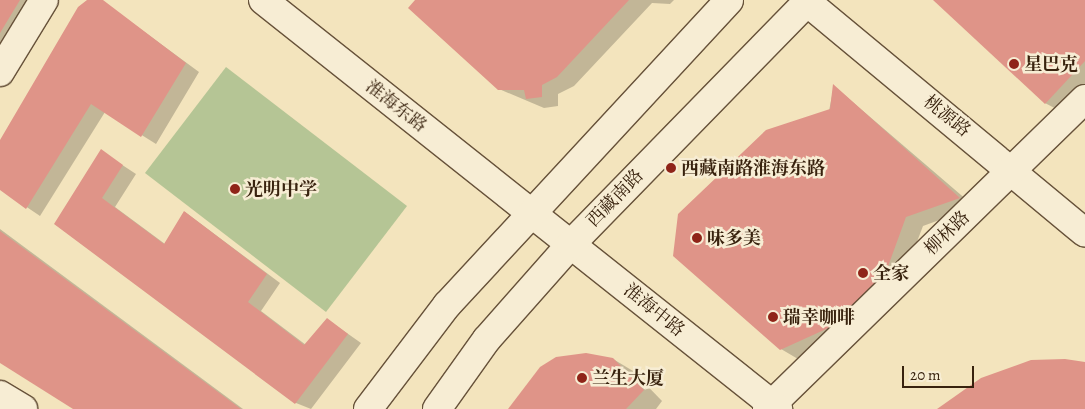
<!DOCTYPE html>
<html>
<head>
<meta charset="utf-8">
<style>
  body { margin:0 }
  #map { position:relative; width:1085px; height:409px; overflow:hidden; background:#f3e4bd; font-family:Alegreya,"Noto Serif SC",serif }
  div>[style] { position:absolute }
  .green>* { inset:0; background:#b5c595 }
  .shadow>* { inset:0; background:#0003 }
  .building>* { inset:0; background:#df9488 }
  .roads { filter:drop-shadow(1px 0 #67523a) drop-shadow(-1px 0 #67523a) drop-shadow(0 1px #67523a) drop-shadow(0 -1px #67523a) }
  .street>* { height:28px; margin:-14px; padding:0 14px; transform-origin:14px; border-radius:14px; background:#f7edd4 }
  .secondary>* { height:28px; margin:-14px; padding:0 14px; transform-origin:14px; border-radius:14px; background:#f7edd4 }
  .dots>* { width:14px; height:14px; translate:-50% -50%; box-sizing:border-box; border:2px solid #f7edd4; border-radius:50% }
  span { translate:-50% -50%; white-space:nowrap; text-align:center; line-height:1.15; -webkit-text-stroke:5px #f7edd4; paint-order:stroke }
  .poi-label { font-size:18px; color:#38220e; font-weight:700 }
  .left { translate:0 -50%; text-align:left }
  .street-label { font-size:18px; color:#38220e }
  .scale { position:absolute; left:902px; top:366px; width:72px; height:22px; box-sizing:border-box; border:2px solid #38220e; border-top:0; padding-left:6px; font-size:15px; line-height:18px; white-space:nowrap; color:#38220e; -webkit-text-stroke:4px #f7edd4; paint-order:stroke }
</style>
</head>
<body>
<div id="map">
  <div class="green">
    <div style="clip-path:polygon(226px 67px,407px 206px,326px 312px,145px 173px)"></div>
  </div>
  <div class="shadow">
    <div style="clip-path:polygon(0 0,42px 0,0 70px)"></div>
    <div style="clip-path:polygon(101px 0,199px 72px,156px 144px,105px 112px,40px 216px,0 189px,0 143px)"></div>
    <div style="clip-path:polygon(416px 0,674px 0,670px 4px,652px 3px,574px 86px,558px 94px,558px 106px,544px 108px,499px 89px)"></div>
    <div style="clip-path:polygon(935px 0,1085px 0,1085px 88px,1062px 112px,1045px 103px)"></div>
    <div style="clip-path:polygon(834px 86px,975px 207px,923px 226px,902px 281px,852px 334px,798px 359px,781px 349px)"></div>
    <div style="clip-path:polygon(101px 151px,136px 174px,115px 207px,165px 244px,185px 212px,280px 283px,261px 311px,306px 345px,327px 319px,361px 343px,311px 409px,296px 403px,55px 224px)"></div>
    <div style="clip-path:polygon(0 229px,243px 409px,75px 409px,0 361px)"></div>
    <div style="clip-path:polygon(613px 359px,633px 371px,662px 401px,656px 409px,509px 409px)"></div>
  </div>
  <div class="building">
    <div style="clip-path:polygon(0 0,20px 0,0 33px)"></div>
    <div style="clip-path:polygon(87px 0,103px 0,186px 63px,141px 137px,91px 104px,26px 209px,0 190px,0 140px,78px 7px)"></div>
    <div style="clip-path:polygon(415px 0,629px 0,557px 77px,542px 85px,542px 97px,526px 99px,524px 90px,498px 90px,408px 8px)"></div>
    <div style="clip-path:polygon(933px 0,1085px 0,1085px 61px,1045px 104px)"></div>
    <div style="clip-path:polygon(833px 84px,960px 198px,906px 217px,886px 272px,835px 325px,780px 350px,673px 256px,678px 214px,766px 130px,830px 109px)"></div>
    <div style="clip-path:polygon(101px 149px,123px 165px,102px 198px,164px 244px,184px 211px,267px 274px,248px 302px,304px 345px,327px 318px,348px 334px,295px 404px,54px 224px)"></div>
    <div style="clip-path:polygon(0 231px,241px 409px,73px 409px,0 363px)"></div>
    <div style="clip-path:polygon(586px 353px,613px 358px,644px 390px,626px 409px,508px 409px,540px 367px,556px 357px)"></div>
    <div style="clip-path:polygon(1065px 359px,1085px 362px,1085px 409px,937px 409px,981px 378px,1031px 360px)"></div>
  </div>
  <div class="roads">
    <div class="street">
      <div style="left:807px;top:2px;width:361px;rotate:39.7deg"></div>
      <div style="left:0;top:72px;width:84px;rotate:-58.6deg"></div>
      <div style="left:767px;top:409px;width:444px;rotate:-44.3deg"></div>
    </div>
    <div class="secondary">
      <div style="left:263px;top:0;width:658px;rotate:38.46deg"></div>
      <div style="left:0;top:395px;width:27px;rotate:31deg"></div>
      <div style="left:368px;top:409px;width:131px;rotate:-52.8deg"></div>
      <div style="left:447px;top:305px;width:415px;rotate:-47.2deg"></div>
      <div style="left:437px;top:409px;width:86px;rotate:-54.5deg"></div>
      <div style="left:487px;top:339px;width:127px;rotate:-48.5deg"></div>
      <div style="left:571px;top:244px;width:341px;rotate:-45.7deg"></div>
    </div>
  </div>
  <div class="dots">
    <div style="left:1014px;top:64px;background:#8f2418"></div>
    <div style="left:671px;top:168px;background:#8f2418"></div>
    <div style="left:235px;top:189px;background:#8f2418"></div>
    <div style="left:697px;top:238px;background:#8f2418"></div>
    <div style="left:863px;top:273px;background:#8f2418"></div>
    <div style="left:773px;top:317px;background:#8f2418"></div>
    <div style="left:582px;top:378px;background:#8f2418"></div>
  </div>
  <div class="poi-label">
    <span class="left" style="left:1024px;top:64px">星巴克</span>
    <span class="left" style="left:681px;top:168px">西藏南路淮海东路</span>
    <span class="left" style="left:245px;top:189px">光明中学</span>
    <span class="left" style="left:707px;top:238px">味多美</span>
    <span class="left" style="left:873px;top:273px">全家</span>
    <span class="left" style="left:783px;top:317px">瑞幸咖啡</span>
    <span class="left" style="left:592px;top:378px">兰生大厦</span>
  </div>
  <div class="street-label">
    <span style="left:396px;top:106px;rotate:38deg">淮海东路</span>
    <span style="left:947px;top:116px;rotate:39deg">桃源路</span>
    <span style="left:615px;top:198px;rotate:-46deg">西藏南路</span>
    <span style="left:947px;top:233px;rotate:-44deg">柳林路</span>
    <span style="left:654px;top:310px;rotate:39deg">淮海中路</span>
  </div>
  <div class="scale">20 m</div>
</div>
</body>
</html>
